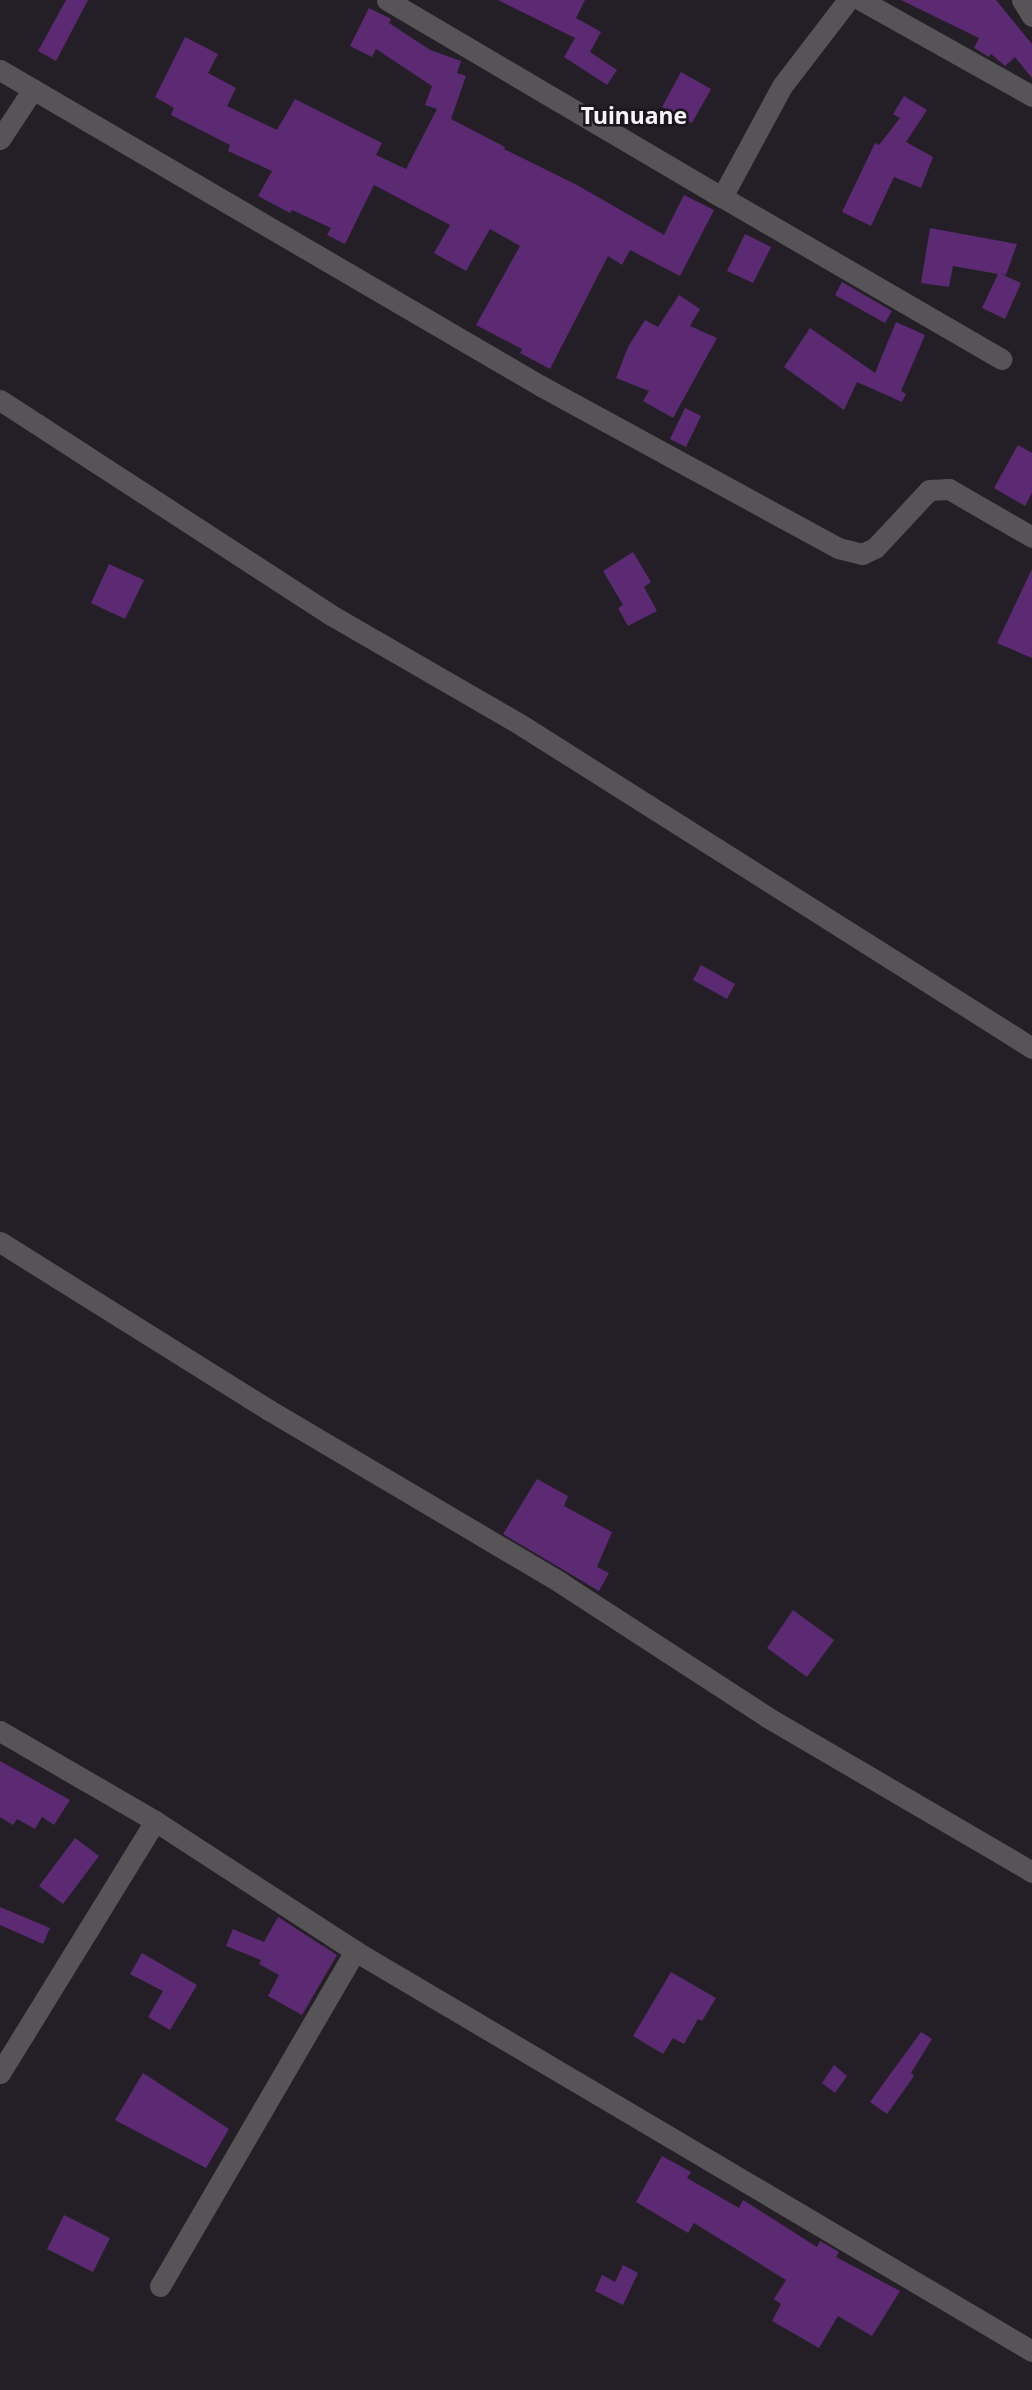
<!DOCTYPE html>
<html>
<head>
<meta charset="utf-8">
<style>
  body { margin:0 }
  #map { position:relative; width:1032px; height:2390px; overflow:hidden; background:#241f27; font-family:"Noto Sans",sans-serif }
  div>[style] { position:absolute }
  .building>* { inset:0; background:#5b2a72 }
  .minor>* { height:21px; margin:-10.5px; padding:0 10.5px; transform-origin:10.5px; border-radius:10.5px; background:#575458 }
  span { translate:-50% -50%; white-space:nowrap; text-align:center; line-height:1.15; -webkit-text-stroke:5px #1b161d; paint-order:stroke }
  .quarter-label { font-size:23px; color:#f7f3f9; font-weight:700 }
</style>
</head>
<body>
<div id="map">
  <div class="building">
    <div style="clip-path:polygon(66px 0,88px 0,56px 61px,38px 51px)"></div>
    <div style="clip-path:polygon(498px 0,585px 0,576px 18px,601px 32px,590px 52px,617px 70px,607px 85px,564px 57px,575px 38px)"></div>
    <div style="clip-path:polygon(901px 0,996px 0,1032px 44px,1032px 78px,1015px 57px,1005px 66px,991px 54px,989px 57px,974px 48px,979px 38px)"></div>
    <div style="clip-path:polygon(369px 8px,391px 19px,389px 23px,430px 50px,461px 61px,457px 73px,466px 76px,451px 119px,505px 147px,504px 149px,577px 185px,664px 235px,684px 195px,714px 210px,680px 276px,630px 250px,622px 265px,608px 256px,550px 369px,520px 353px,522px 349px,476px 325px,520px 246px,490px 229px,466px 271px,434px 253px,450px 225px,374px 185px,345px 244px,327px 235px,331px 228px,292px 210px,290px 213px,258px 196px,272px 171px,228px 151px,230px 145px,171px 115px,174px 108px,155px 97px,185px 37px,218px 54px,208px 73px,236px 88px,227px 106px,277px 130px,295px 99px,382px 143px,376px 155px,406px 169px,437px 109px,425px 105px,432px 86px,376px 49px,372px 57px,350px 46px)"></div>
    <div style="clip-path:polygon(681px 72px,711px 89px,692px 123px,662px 107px)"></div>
    <div style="clip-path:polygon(904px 96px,927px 110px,906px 142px,933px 157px,921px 188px,894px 177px,871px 226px,842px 212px,875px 143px,879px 145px,900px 118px,893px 114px)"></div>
    <div style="clip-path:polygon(930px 228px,1017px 244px,1006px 275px,1001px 274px,1021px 283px,1005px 319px,982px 308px,998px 274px,953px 266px,949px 287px,921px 283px)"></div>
    <div style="clip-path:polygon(745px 234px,771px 247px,753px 283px,727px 271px)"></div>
    <div style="clip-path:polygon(842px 282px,892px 311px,885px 323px,835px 295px)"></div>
    <div style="clip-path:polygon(679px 295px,700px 309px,690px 326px,717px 338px,673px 418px,643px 401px,649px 391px,616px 378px,628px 347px,645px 320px,658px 327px)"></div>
    <div style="clip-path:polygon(896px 322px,925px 335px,901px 391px,906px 394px,902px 402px,857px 382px,844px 410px,784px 367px,810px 328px,875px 373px)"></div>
    <div style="clip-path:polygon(685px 408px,701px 416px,686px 447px,670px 439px)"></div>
    <div style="clip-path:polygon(1018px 445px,1032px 453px,1032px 493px,1025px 506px,994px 488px)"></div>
    <div style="clip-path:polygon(633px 552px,651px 582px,644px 587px,657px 611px,628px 626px,618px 608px,623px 605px,603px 571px)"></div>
    <div style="clip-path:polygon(109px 564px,144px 580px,125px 619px,91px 603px)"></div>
    <div style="clip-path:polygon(1032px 569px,1032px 658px,997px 643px)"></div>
    <div style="clip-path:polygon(701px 965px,735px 984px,727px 999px,693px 980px)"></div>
    <div style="clip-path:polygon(537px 1479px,568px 1496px,564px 1506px,612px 1532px,597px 1567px,609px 1573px,599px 1591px,503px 1534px)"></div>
    <div style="clip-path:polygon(793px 1610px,834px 1640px,807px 1677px,767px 1648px)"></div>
    <div style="clip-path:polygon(0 1761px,70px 1800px,54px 1825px,42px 1817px,35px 1829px,17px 1819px,13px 1825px,0 1817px)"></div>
    <div style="clip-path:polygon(75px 1838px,99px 1856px,63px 1904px,39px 1886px)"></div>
    <div style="clip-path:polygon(0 1907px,50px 1928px,43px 1944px,0 1925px)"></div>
    <div style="clip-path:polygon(278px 1917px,337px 1955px,302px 2015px,268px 1996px,279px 1975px,259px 1964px,261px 1960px,226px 1946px,233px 1929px,264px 1942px)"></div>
    <div style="clip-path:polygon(142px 1953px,197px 1985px,170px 2030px,148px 2017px,163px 1991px,130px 1974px)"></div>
    <div style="clip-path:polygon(671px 1972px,716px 1998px,702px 2021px,698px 2019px,684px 2044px,673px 2038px,663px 2054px,633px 2036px)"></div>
    <div style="clip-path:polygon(921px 2032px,932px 2039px,911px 2073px,914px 2076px,887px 2114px,870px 2102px)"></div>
    <div style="clip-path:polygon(834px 2065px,847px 2076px,835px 2093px,822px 2083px)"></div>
    <div style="clip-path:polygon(143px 2073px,229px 2129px,206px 2168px,115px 2120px)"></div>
    <div style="clip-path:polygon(662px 2156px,691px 2172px,687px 2178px,739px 2208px,743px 2200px,817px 2247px,820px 2241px,827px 2245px,839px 2252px,836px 2257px,900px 2291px,872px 2336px,838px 2316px,819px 2348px,772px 2321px,781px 2304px,774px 2299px,786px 2280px,694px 2223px,688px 2233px,636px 2202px)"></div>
    <div style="clip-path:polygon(64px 2215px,110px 2238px,93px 2272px,47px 2249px)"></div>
    <div style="clip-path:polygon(623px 2265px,638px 2273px,623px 2305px,595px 2291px,602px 2275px,615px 2282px)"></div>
  </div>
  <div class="minor">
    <div style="left:387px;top:0;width:389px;rotate:30.5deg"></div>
    <div style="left:722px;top:197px;width:126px;rotate:-61.6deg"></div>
    <div style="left:782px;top:86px;width:108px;rotate:-52.5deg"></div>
    <div style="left:861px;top:0;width:196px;rotate:29.3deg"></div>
    <div style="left:1022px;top:0;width:19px;rotate:58deg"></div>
    <div style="left:0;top:70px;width:627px;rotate:30.29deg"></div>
    <div style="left:541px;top:386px;width:338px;rotate:28.6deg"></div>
    <div style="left:838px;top:548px;width:25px;rotate:14deg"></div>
    <div style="left:862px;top:554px;width:14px;rotate:-25deg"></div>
    <div style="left:875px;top:548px;width:79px;rotate:-47deg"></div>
    <div style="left:929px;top:490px;width:20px;rotate:-3deg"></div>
    <div style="left:949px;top:489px;width:96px;rotate:30deg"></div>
    <div style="left:0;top:139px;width:60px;rotate:-56.6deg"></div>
    <div style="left:722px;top:197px;width:323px;rotate:30.1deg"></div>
    <div style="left:0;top:400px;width:395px;rotate:33deg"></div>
    <div style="left:331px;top:615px;width:216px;rotate:30deg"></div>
    <div style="left:518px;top:723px;width:608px;rotate:32.3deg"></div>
    <div style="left:0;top:1242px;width:317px;rotate:32deg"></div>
    <div style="left:269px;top:1410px;width:339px;rotate:30.6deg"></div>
    <div style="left:561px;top:1583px;width:246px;rotate:33deg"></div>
    <div style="left:767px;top:1717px;width:307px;rotate:30.3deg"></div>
    <div style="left:0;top:1731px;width:179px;rotate:30.1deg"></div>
    <div style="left:155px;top:1821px;width:239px;rotate:33deg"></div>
    <div style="left:355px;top:1951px;width:786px;rotate:30.58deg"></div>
    <div style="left:0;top:2073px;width:296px;rotate:-58.4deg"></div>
    <div style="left:160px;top:2286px;width:388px;rotate:-59.8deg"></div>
  </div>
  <div class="quarter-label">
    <span style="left:634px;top:115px">Tuinuane</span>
  </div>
</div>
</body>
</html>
